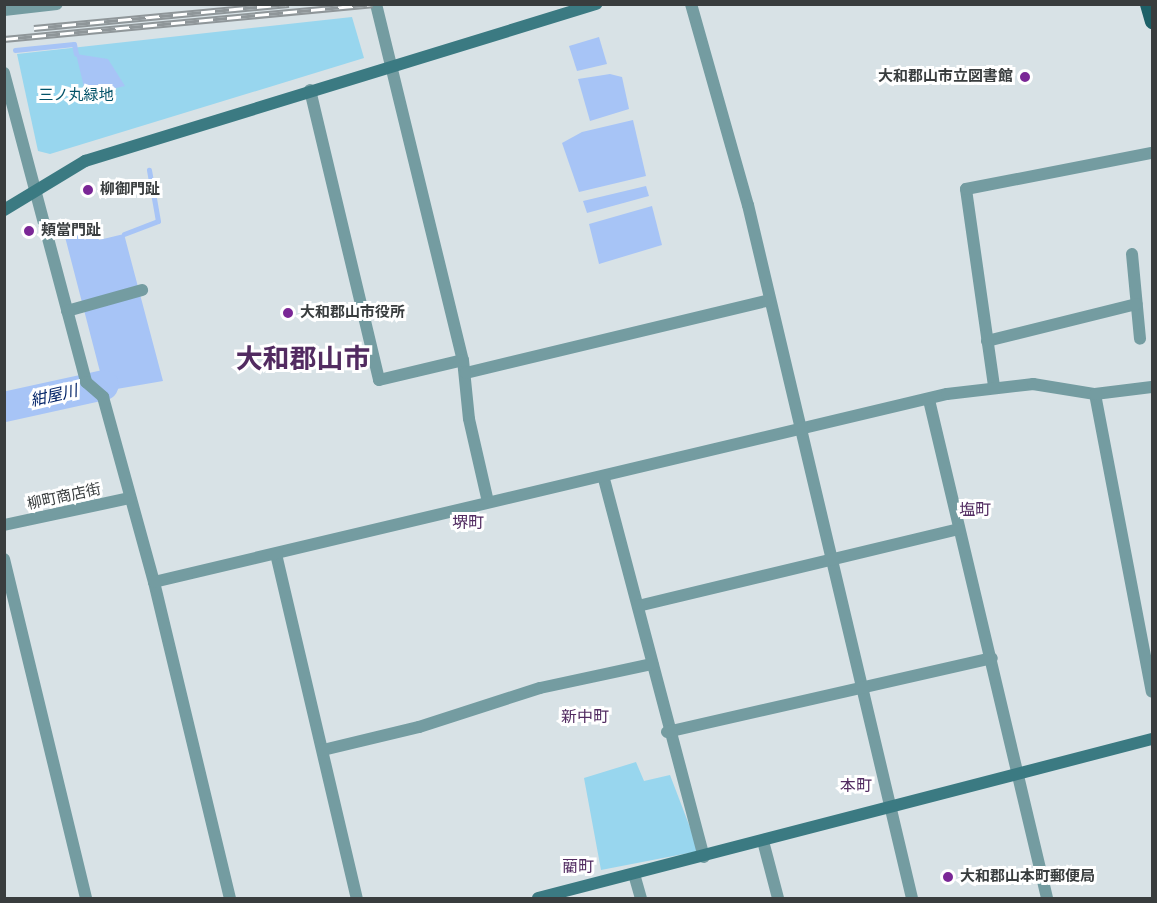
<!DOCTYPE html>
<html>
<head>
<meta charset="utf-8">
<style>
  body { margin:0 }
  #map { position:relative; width:1157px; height:903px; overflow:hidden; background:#d8e2e6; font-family:"Source Sans 3","Noto Sans JP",sans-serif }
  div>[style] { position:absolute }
  .green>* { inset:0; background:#98d6ee }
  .water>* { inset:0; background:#a7c4f6 }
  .stream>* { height:5px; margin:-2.5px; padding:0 2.5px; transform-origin:2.5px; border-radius:2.5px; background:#a7c4f6 }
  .river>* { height:30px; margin:-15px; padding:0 15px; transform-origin:15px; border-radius:15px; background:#a7c4f6 }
  .street>* { height:12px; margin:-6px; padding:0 6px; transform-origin:6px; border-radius:6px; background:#749ca1 }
  .secondary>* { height:12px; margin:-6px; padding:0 6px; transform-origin:6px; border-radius:6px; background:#3b7a82 }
  .primary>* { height:15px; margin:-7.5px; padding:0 7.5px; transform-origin:7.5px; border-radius:7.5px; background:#1d6067 }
  .rail>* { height:7px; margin-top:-3.5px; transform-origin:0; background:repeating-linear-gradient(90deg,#fff 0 14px,#8f9699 0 28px); box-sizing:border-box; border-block:2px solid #8f9699 }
  .dots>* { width:16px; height:16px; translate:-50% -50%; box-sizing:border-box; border:3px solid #fff; border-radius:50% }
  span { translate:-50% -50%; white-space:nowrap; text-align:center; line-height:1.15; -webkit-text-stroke:6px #fff; paint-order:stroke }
  .poi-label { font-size:15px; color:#393d3e; font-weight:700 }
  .right { translate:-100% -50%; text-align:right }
  .left { translate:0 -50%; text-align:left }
  .park-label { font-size:15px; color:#025268 }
  .street-label { font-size:15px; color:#393d3e }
  .water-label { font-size:16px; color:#002267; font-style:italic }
  .neighbourhood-label { font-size:16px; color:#522b61 }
  .town-label { font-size:27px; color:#522b61; font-weight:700 }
  .frame { position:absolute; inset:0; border:6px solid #393d3e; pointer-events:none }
</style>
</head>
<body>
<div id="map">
  <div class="green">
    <div style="clip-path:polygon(352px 17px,364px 58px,50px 154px,38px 151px,17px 54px)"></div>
    <div style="clip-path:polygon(636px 762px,644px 781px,670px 775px,699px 851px,601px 870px,584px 778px)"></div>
  </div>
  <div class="water">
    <div style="clip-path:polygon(599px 37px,607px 64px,577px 71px,569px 46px)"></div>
    <div style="clip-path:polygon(76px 54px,108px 59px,125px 86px,86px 95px)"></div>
    <div style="clip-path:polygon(610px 74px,622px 77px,629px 109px,590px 121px,578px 79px)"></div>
    <div style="clip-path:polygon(633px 120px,646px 176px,579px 192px,562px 143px,582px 132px)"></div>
    <div style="clip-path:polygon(646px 186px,649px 196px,587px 213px,583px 201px)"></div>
    <div style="clip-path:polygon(652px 206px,662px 245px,599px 264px,589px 224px)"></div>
    <div style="clip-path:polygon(95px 225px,99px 240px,124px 234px,163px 381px,105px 391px,64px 233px)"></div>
  </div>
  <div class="stream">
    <div style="left:15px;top:50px;width:59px;rotate:-5.8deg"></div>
    <div style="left:74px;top:44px;width:10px;rotate:79deg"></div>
    <div style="left:124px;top:234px;width:36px;rotate:-21deg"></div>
    <div style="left:158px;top:221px;width:52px;rotate:-100deg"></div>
  </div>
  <div class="river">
    <div style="left:4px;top:407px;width:102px;rotate:-12.4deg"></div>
  </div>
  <div class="street">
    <div style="left:376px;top:4px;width:366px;rotate:76.3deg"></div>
    <div style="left:463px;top:360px;width:59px;rotate:84.2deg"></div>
    <div style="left:469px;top:419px;width:85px;rotate:77.1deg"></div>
    <div style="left:691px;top:4px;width:209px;rotate:74.2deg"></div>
    <div style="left:748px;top:205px;width:712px;rotate:76.69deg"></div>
    <div style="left:4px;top:10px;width:53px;rotate:-6.5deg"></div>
    <div style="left:4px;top:73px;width:320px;rotate:75.1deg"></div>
    <div style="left:86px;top:382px;width:23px;rotate:41deg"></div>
    <div style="left:103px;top:397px;width:192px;rotate:74.6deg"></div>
    <div style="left:154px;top:582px;width:325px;rotate:76.5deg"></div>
    <div style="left:310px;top:90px;width:298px;rotate:76.6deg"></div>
    <div style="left:379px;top:380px;width:86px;rotate:-13.4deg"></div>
    <div style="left:1132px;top:254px;width:85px;rotate:84.6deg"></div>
    <div style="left:67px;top:311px;width:78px;rotate:-15.6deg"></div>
    <div style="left:987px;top:341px;width:154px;rotate:-13.9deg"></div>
    <div style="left:466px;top:373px;width:309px;rotate:-13.5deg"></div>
    <div style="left:994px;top:386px;width:199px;rotate:-98.1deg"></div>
    <div style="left:966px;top:189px;width:189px;rotate:-11deg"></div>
    <div style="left:1095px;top:394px;width:303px;rotate:79.2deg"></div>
    <div style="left:929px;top:400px;width:512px;rotate:76.67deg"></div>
    <div style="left:604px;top:479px;width:391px;rotate:75.2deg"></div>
    <div style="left:4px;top:525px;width:129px;rotate:-12.1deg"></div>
    <div style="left:276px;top:554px;width:353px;rotate:76.8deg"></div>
    <div style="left:4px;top:559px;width:349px;rotate:76.4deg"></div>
    <div style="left:154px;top:582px;width:815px;rotate:-13.34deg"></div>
    <div style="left:947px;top:394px;width:87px;rotate:-6.6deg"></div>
    <div style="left:1033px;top:384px;width:63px;rotate:9.2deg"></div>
    <div style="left:1095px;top:394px;width:57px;rotate:-7deg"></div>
    <div style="left:638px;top:606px;width:330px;rotate:-13.5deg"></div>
    <div style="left:667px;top:732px;width:333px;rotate:-12.8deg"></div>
    <div style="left:323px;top:750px;width:99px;rotate:-13.5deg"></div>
    <div style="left:419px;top:727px;width:127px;rotate:-17.9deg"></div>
    <div style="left:540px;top:688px;width:115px;rotate:-12.1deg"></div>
    <div style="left:763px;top:841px;width:59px;rotate:75.3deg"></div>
    <div style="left:634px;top:874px;width:25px;rotate:74deg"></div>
  </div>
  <div class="secondary">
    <div style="left:4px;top:210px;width:95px;rotate:-31.2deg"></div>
    <div style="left:85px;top:161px;width:535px;rotate:-17.08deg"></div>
    <div style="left:538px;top:898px;width:634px;rotate:-14.52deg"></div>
  </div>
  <div class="primary">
    <div style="left:1147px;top:4px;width:18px;rotate:74deg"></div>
  </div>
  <div class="rail">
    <div style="left:34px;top:28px;width:256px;rotate:-5.4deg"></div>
    <div style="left:4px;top:39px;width:370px;rotate:-5.4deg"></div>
  </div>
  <div class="dots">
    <div style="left:1025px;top:77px;background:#7a2796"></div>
    <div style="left:88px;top:190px;background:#7a2796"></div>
    <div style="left:29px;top:231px;background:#7a2796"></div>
    <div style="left:288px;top:313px;background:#7a2796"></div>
    <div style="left:948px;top:877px;background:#7a2796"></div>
  </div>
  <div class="poi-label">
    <span class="right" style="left:1013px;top:77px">大和郡山市立図書館</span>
    <span class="left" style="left:100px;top:190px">柳御門趾</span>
    <span class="left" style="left:41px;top:231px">頬當門趾</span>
    <span class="left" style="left:300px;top:313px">大和郡山市役所</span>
    <span class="left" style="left:960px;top:877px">大和郡山本町郵便局</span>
  </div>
  <div class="park-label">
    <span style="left:76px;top:96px">三ノ丸緑地</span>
  </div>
  <div class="street-label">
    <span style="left:64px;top:497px;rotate:-12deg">柳町商店街</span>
  </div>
  <div class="water-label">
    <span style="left:54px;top:396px;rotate:-13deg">紺屋川</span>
  </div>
  <div class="neighbourhood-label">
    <span style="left:975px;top:510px">塩町</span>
    <span style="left:468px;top:523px">堺町</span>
    <span style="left:585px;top:717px">新中町</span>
    <span style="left:856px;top:786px">本町</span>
    <span style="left:578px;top:867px">藺町</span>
  </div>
  <div class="town-label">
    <span style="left:303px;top:360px">大和郡山市</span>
  </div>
  <div class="frame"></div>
</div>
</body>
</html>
